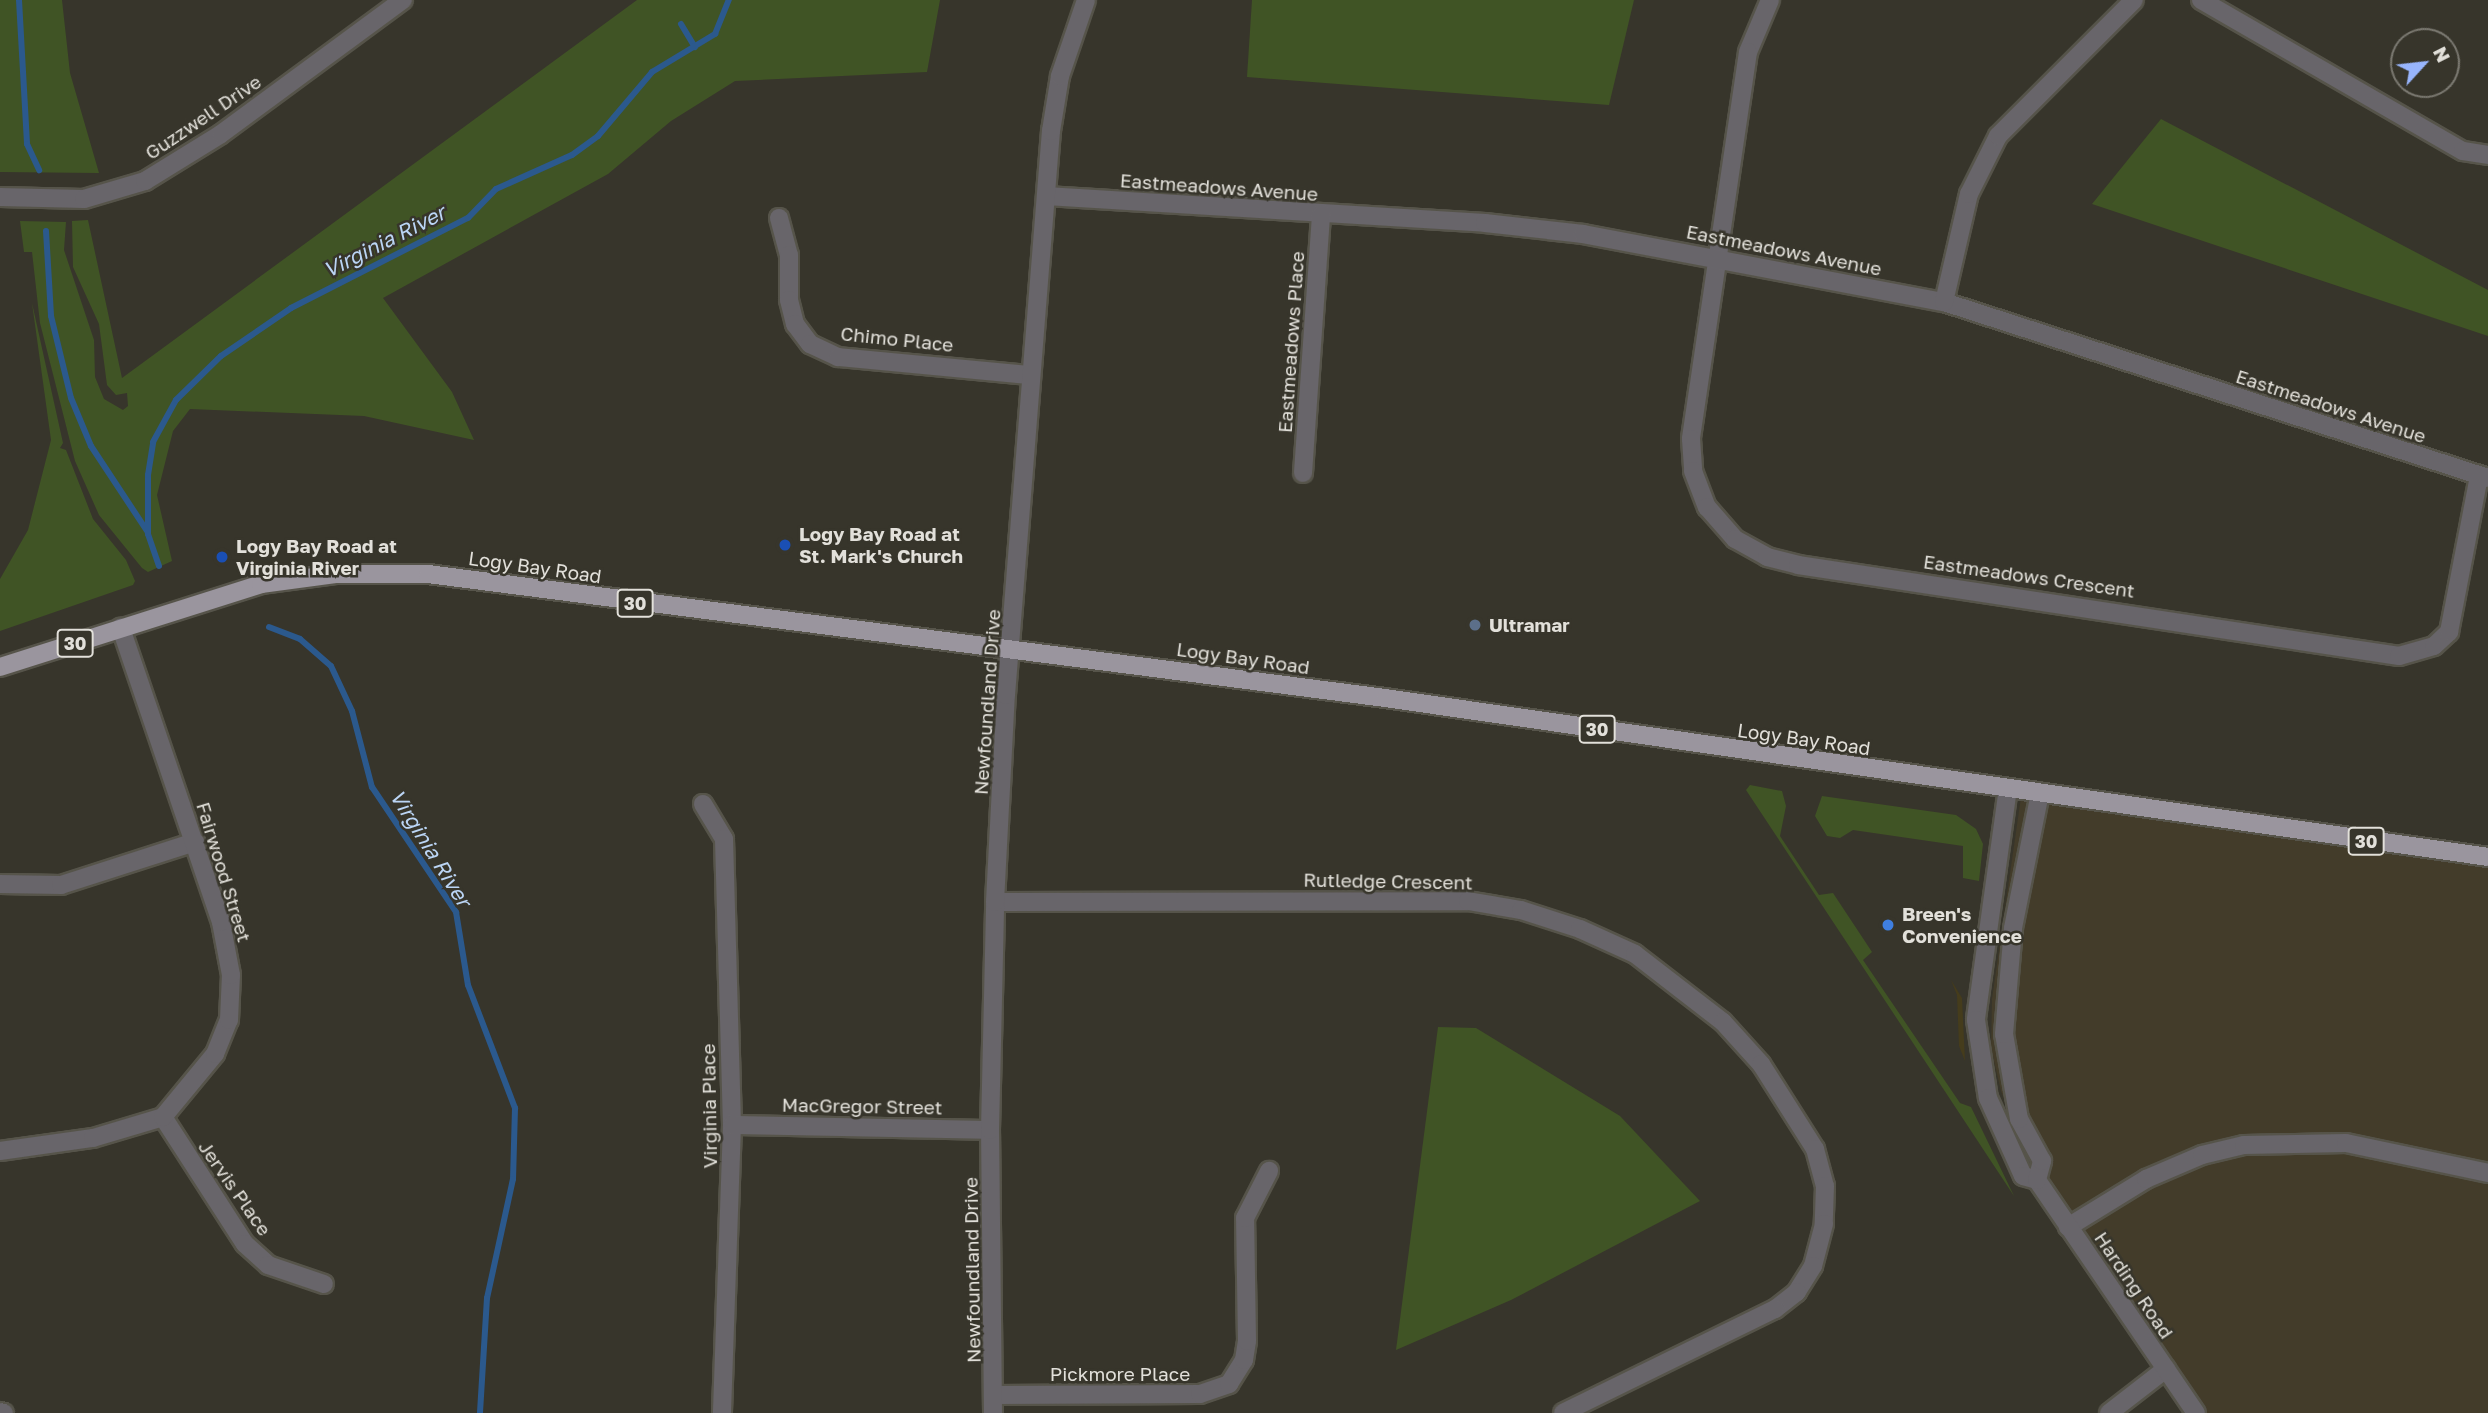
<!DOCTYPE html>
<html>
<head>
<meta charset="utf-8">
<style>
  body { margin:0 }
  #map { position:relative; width:2488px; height:1413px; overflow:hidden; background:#37352b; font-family:"Golos Text",sans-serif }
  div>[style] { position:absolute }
  .industrial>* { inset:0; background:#433c2a }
  .green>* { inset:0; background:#405425 }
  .sand>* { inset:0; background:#453c1c }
  .stream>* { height:6px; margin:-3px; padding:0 3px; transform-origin:3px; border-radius:3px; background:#2b598d }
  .roads { filter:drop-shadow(2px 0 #56544a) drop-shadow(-2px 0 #56544a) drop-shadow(0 2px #56544a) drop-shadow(0 -2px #56544a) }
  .minor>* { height:18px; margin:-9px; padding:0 9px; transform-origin:9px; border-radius:9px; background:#68656a }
  .tertiary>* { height:18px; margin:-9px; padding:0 9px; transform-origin:9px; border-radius:9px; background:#68656a }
  .primary>* { height:18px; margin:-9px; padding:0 9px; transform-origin:9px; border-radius:9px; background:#9a959e }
  .dots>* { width:19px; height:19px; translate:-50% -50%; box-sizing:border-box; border:4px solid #37352b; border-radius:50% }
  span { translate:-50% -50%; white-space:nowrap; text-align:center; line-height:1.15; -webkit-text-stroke:5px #37352b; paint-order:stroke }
  .shield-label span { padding:2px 5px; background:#37352b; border:2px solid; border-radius:5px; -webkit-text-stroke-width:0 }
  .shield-label { font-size:18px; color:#e2e0da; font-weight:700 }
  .street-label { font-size:19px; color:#e2e0da }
  .poi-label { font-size:19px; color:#e2e0da; font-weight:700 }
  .left { translate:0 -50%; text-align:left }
  .water-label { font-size:21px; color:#bbd5f5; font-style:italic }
  .north { position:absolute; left:2390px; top:28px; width:70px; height:70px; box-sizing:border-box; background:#37352b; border:2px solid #7b7971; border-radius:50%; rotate:63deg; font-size:19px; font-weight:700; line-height:28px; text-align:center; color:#e2e0da }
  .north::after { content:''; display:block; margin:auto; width:24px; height:32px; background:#98b5fd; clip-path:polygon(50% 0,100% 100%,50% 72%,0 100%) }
</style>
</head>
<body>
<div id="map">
  <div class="industrial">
    <div style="clip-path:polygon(2022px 790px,2488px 857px,2488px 1413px,2196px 1413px,2037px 1180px,2001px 1091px,1991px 1048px,1992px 999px)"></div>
  </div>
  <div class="green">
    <div style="clip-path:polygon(0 0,62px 0,70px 73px,99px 173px,0 172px)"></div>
    <div style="clip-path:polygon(637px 0,940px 0,927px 72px,735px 81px,671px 121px,608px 174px,383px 298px,452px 392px,474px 440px,364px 416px,190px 409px,173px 431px,157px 495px,172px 561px,148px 572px,142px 568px,99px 515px,75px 461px,40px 323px,32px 252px,24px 252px,20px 221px,66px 222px,64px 250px,94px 340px,95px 377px,104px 399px,123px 410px,128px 406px,127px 393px,116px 395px,107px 385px,99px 324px,73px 267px,72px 221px,88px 220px,122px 378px)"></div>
    <div style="clip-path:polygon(1252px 0,1634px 0,1609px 105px,1247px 77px)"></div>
    <div style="clip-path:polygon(2161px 119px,2488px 290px,2488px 336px,2092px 204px)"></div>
    <div style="clip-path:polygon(32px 303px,63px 443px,60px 448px,66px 450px,93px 519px,126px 560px,135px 581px,133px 585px,0 631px,0 579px,28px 530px,51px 440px)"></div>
    <div style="clip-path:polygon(1750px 785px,1782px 791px,1786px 806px,1780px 836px,1819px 895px,1833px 893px,1872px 952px,1863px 960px,1960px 1103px,1971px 1107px,2014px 1196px,1746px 790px)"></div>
    <div style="clip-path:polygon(1822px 796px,1956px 815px,1976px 829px,1983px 844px,1979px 881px,1963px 878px,1963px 846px,1853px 830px,1840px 838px,1827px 836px,1815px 816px)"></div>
    <div style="clip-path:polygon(1438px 1027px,1476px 1028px,1620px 1116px,1700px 1201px,1511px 1300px,1396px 1350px)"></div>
  </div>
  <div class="sand">
    <div style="clip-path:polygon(1951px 980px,1962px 998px,1965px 1061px,1959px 1046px,1957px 995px)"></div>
  </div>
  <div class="stream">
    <div style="left:19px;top:0;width:144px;rotate:86.8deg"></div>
    <div style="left:27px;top:144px;width:29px;rotate:65deg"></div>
    <div style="left:681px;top:24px;width:27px;rotate:59deg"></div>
    <div style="left:46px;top:231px;width:85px;rotate:86.6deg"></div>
    <div style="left:51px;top:316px;width:84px;rotate:76.3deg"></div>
    <div style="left:71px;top:398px;width:52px;rotate:67.4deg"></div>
    <div style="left:91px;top:446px;width:102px;rotate:56.6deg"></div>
    <div style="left:159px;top:566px;width:34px;rotate:-109deg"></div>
    <div style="left:148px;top:534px;width:59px;rotate:-90deg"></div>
    <div style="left:148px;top:475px;width:33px;rotate:-81deg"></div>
    <div style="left:153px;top:442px;width:48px;rotate:-61.3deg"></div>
    <div style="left:176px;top:400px;width:63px;rotate:-44.4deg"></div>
    <div style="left:221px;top:356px;width:85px;rotate:-34.4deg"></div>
    <div style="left:291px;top:308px;width:199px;rotate:-27deg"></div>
    <div style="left:468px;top:218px;width:40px;rotate:-46deg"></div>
    <div style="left:496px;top:189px;width:83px;rotate:-24.1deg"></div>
    <div style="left:572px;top:155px;width:32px;rotate:-36deg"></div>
    <div style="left:598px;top:136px;width:84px;rotate:-49.8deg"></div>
    <div style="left:652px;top:72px;width:74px;rotate:-31.1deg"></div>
    <div style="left:715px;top:34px;width:37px;rotate:-68deg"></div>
    <div style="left:269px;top:627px;width:33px;rotate:21deg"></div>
    <div style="left:300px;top:639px;width:41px;rotate:41.1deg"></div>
    <div style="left:331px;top:666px;width:50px;rotate:65deg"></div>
    <div style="left:352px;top:711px;width:79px;rotate:75.3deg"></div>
    <div style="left:372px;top:787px;width:151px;rotate:56.1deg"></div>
    <div style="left:456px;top:912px;width:74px;rotate:80.7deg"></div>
    <div style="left:468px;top:985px;width:132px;rotate:69.1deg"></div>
    <div style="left:515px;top:1108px;width:71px;rotate:91.6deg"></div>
    <div style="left:513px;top:1179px;width:122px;rotate:102.3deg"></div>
    <div style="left:487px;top:1298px;width:115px;rotate:93.5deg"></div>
  </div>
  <div class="roads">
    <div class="minor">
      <div style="left:1770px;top:0;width:56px;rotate:112.9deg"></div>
      <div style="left:1748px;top:52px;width:391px;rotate:98.4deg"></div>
      <div style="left:1691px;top:439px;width:32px;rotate:86deg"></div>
      <div style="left:1693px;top:471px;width:39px;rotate:69deg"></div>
      <div style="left:1707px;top:507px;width:43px;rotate:48.8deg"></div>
      <div style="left:1735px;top:539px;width:37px;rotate:29deg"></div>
      <div style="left:1767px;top:557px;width:32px;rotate:14deg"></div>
      <div style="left:1798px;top:565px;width:608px;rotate:8.61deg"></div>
      <div style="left:2399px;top:656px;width:36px;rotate:-16deg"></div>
      <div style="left:2434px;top:646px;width:21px;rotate:-43deg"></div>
      <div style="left:2449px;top:632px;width:159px;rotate:-79.1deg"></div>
      <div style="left:2201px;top:0;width:302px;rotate:30deg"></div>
      <div style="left:2463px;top:151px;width:25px;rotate:9deg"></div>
      <div style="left:1046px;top:196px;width:440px;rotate:3.5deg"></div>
      <div style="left:1485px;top:223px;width:99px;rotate:6.4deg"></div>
      <div style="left:1583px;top:234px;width:367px;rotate:10.7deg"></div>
      <div style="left:1944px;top:302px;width:572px;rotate:17.93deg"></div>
      <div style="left:0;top:197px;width:84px;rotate:1.4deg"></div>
      <div style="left:84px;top:199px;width:64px;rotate:-16.4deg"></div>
      <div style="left:145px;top:181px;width:89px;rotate:-31.7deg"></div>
      <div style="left:221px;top:134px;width:226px;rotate:-36.4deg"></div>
      <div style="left:779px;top:218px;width:38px;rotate:75deg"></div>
      <div style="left:789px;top:255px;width:45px;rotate:90deg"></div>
      <div style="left:789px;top:300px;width:25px;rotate:76deg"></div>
      <div style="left:795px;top:324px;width:25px;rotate:53deg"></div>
      <div style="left:810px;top:344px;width:31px;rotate:25deg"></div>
      <div style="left:838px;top:357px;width:193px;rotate:5.4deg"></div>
      <div style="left:1944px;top:302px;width:111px;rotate:-77deg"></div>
      <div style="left:1969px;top:194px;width:65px;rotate:-63.4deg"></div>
      <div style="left:1998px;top:136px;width:192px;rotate:-45deg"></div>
      <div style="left:1303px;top:473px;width:259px;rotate:-86deg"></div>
      <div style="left:703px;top:804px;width:41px;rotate:59deg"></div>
      <div style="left:724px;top:839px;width:286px;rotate:88.4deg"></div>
      <div style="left:732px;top:1125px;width:288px;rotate:92deg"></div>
      <div style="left:0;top:884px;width:61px;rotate:0.9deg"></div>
      <div style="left:61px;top:885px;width:141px;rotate:-17.8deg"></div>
      <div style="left:995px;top:902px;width:473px;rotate:-0.1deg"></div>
      <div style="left:1468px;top:901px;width:54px;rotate:9.6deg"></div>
      <div style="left:1521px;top:910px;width:62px;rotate:17.9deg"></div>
      <div style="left:1580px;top:929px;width:60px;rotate:24.4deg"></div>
      <div style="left:1635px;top:954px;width:111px;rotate:37.7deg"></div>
      <div style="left:1723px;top:1022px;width:57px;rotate:47.9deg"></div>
      <div style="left:1761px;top:1064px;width:101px;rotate:57.6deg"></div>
      <div style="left:1815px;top:1149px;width:38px;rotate:75deg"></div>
      <div style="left:1825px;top:1186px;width:38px;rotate:92deg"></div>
      <div style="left:1824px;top:1224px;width:43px;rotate:104.7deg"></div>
      <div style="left:1813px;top:1266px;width:31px;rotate:122deg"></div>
      <div style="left:1797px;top:1292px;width:28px;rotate:142deg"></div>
      <div style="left:1775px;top:1309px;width:236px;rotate:153.9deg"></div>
      <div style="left:163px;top:1117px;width:151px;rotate:57.2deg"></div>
      <div style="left:245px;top:1244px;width:31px;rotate:42deg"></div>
      <div style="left:268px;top:1265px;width:59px;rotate:18.7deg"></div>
      <div style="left:732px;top:1125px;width:258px;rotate:1.1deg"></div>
      <div style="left:0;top:1151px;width:94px;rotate:-8deg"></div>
      <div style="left:93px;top:1138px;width:73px;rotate:-16.7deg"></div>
      <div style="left:163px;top:1117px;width:82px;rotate:-50.5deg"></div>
      <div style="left:215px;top:1054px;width:37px;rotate:-68deg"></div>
      <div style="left:229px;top:1020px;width:45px;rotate:-87.5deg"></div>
      <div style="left:231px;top:975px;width:54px;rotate:-100.7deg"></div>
      <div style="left:221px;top:922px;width:311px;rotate:-108.8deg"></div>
      <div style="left:2068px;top:1227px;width:92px;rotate:-31.6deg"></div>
      <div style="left:2146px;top:1179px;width:61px;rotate:-23.2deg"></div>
      <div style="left:2202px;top:1155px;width:43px;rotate:-13.4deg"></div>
      <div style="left:2244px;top:1145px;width:102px;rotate:-1.1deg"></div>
      <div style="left:2346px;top:1143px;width:145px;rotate:11.9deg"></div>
      <div style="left:995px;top:1395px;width:205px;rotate:-0.3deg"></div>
      <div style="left:1200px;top:1394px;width:31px;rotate:-19deg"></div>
      <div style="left:1229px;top:1384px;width:28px;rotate:-58deg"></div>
      <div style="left:1244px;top:1360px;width:19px;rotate:-81deg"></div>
      <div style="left:1247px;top:1341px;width:123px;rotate:-90.9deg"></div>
      <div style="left:1245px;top:1218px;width:53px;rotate:-62.9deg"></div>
      <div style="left:0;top:1412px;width:4px;rotate:14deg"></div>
      <div style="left:2109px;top:1413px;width:72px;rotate:-37.7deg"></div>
    </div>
    <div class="tertiary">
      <div style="left:2008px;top:788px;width:234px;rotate:97.9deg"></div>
      <div style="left:1976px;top:1020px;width:79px;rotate:81.3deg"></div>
      <div style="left:1988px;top:1098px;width:85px;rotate:65.8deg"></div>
      <div style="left:2023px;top:1176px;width:15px;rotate:16deg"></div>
      <div style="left:2037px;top:1180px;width:282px;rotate:55.7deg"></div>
      <div style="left:2037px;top:1180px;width:20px;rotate:-75deg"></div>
      <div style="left:2042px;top:1161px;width:48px;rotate:-118.7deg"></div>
      <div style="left:2019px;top:1119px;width:86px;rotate:-100deg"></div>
      <div style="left:2004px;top:1034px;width:106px;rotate:-85.1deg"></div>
      <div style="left:2013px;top:928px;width:138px;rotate:-78.7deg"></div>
      <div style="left:993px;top:1413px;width:283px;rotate:-90.6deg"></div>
      <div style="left:990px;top:1130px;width:228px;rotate:-88.7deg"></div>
      <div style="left:995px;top:902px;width:207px;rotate:-87deg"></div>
      <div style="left:1006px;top:695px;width:566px;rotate:-85.44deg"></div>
      <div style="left:1051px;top:131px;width:56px;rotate:-80.7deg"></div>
      <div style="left:1060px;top:76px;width:80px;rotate:-71.1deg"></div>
    </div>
    <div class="primary">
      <div style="left:0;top:667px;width:274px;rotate:-17.6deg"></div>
      <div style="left:261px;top:584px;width:77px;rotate:-7.5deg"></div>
      <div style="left:337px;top:574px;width:91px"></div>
      <div style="left:428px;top:574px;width:965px;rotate:7.38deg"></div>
      <div style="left:1385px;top:698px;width:1114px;rotate:8.2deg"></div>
    </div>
  </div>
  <div class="dots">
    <div style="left:785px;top:545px;background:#1a4fb4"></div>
    <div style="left:222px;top:557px;background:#1a4fb4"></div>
    <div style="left:1475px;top:625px;background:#5c6f8a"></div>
    <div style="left:1888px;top:925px;background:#3f7fe0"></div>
  </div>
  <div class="shield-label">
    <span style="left:635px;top:603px">30</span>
    <span style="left:75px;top:643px">30</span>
    <span style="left:1597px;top:729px">30</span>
    <span style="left:2366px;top:841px">30</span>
  </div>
  <div class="street-label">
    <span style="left:203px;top:117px;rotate:-34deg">Guzzwell Drive</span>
    <span style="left:1219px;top:187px;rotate:4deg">Eastmeadows Avenue</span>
    <span style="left:1784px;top:250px;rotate:11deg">Eastmeadows Avenue</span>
    <span style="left:897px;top:339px;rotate:6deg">Chimo Place</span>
    <span style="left:1291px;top:342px;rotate:-86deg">Eastmeadows Place</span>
    <span style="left:2331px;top:406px;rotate:18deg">Eastmeadows Avenue</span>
    <span style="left:535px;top:567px;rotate:8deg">Logy Bay Road</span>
    <span style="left:2029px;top:576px;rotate:8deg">Eastmeadows Crescent</span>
    <span style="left:1243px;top:658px;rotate:8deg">Logy Bay Road</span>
    <span style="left:987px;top:702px;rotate:-86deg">Newfoundland Drive</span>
    <span style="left:1804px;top:739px;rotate:8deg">Logy Bay Road</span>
    <span style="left:224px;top:872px;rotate:73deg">Fairwood Street</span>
    <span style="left:1388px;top:881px;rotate:1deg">Rutledge Crescent</span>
    <span style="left:709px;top:1106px;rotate:-91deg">Virginia Place</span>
    <span style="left:862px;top:1106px;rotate:1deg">MacGregor Street</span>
    <span style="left:235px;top:1188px;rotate:55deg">Jervis Place</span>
    <span style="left:972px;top:1270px;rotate:-91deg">Newfoundland Drive</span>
    <span style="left:2134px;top:1285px;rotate:56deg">Harding Road</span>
    <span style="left:1120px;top:1374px">Pickmore Place</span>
  </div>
  <div class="poi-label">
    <span class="left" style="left:799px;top:545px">Logy Bay Road at<br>St. Mark's Church</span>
    <span class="left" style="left:236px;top:557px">Logy Bay Road at<br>Virginia River</span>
    <span class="left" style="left:1489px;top:625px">Ultramar</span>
    <span class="left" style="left:1902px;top:925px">Breen's<br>Convenience</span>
  </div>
  <div class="water-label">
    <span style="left:384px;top:241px;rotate:-27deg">Virginia River</span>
    <span style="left:431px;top:848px;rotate:58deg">Virginia River</span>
  </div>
  <div class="north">N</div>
</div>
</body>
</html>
